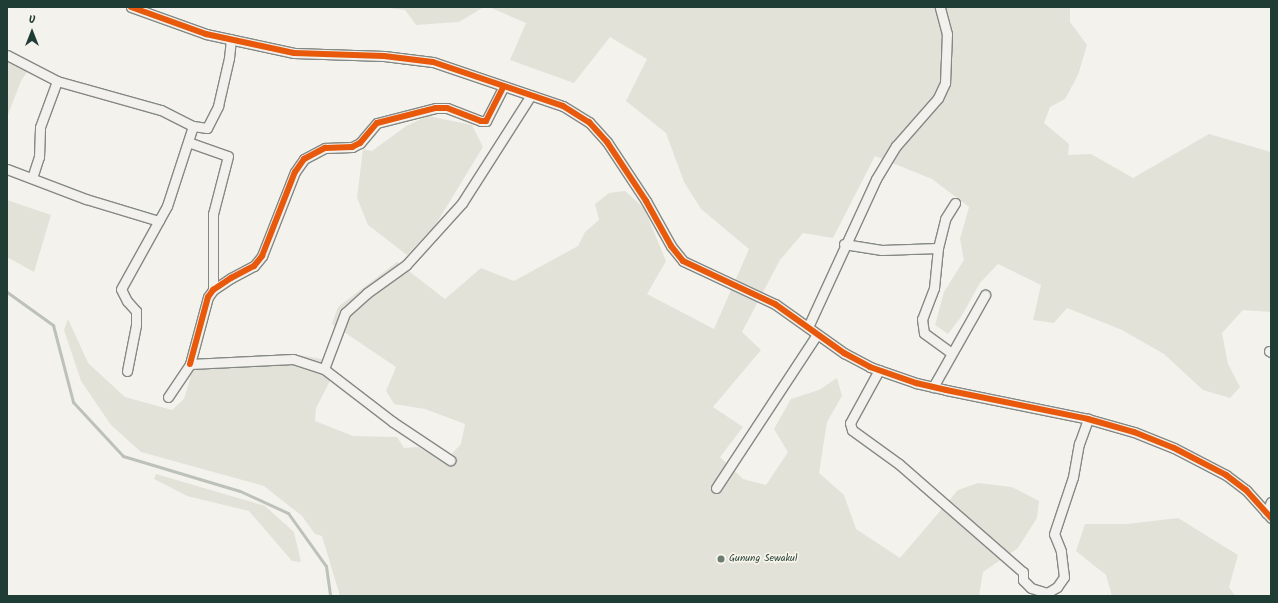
<!DOCTYPE html>
<html>
<head>
<meta charset="utf-8">
<style>
  body { margin:0 }
  #map { position:relative; width:1278px; height:603px; overflow:hidden; background:#f4f2ec; font-family:Kalam,sans-serif }
  div>[style] { position:absolute }
  .green>* { inset:0; background:#e2e2d9 }
  .stream>* { height:3px; margin:-1.5px; padding:0 1.5px; transform-origin:1.5px; border-radius:1.5px; background:#bcc2b9 }
  .roads { filter:drop-shadow(1px 0 #848985) drop-shadow(-1px 0 #848985) drop-shadow(0 1px #848985) drop-shadow(0 -1px #848985) }
  .street>* { height:9px; margin:-4.5px; padding:0 4.5px; transform-origin:4.5px; border-radius:4.5px; background:#f2f1ed }
  .cycleway>* { height:6px; margin:-3px; padding:0 3px; transform-origin:3px; border-radius:3px; background:#e8590c }
  .dots>* { width:11px; height:11px; translate:-50% -50%; box-sizing:border-box; border:2px solid #f7f3e8; border-radius:50% }
  span { translate:-50% -50%; white-space:nowrap; text-align:center; line-height:1.15; -webkit-text-stroke:3.5px #f7f3e8; paint-order:stroke }
  .poi-label { font-size:10px; color:#1f3d34 }
  .left { translate:0 -50%; text-align:left }
  .frame { position:absolute; inset:0; border:8px solid #1f3d34; pointer-events:none }
  .north { position:absolute; left:12px; top:12px; width:40px; height:40px; -webkit-text-stroke:3px #f7f3e8; paint-order:stroke; rotate:0deg; font-size:11px; font-weight:700; line-height:16px; text-align:center; color:#1f3d34 }
  .north::after { content:''; display:block; margin:auto; width:14px; height:18px; background:#1f3d34; clip-path:polygon(50% 0,100% 100%,50% 72%,0 100%) }
</style>
</head>
<body>
<div id="map">
  <div class="green">
    <div style="clip-path:polygon(381px 7px,484px 7px,459px 22px,416px 25px,405px 10px)"></div>
    <div style="clip-path:polygon(489px 7px,1070px 7px,1070px 22px,1087px 45px,1078px 75px,1065px 99px,1050px 107px,1044px 123px,1069px 144px,1068px 155px,1091px 154px,1133px 178px,1209px 134px,1271px 152px,1271px 312px,1243px 310px,1222px 333px,1228px 364px,1240px 387px,1230px 398px,1203px 390px,1164px 354px,1122px 330px,1067px 308px,1054px 323px,1033px 320px,1041px 285px,998px 264px,980px 283px,961px 317px,948px 334px,935px 325px,944px 292px,964px 260px,960px 239px,969px 207px,932px 179px,875px 156px,833px 238px,803px 233px,780px 260px,742px 332px,761px 350px,713px 407px,743px 427px,720px 457px,743px 479px,766px 485px,788px 452px,774px 429px,791px 399px,819px 390px,837px 378px,842px 396px,827px 422px,819px 473px,844px 495px,856px 529px,900px 558px,958px 490px,978px 483px,1012px 487px,1039px 501px,1037px 518px,1018px 548px,983px 572px,979px 596px,340px 596px,322px 536px,315px 534px,302px 516px,264px 486px,141px 452px,111px 425px,81px 381px,64px 330px,68px 319px,88px 363px,125px 397px,172px 410px,184px 399px,195px 361px,257px 355px,299px 355px,322px 359px,317px 371px,331px 379px,316px 408px,315px 421px,353px 436px,397px 437px,404px 448px,418px 447px,444px 462px,461px 444px,465px 424px,425px 409px,394px 404px,386px 391px,396px 367px,332px 324px,338px 307px,397px 262px,445px 299px,481px 268px,514px 281px,578px 246px,585px 232px,599px 220px,595px 204px,609px 193px,625px 191px,644px 208px,666px 261px,647px 294px,714px 329px,749px 249px,701px 209px,684px 182px,666px 133px,626px 101px,647px 59px,610px 37px,574px 83px,510px 60px,526px 23px)"></div>
    <div style="clip-path:polygon(7px 62px,27px 72px,21px 81px,7px 117px)"></div>
    <div style="clip-path:polygon(428px 116px,472px 125px,483px 147px,436px 224px,407px 255px,368px 225px,357px 198px,363px 149px,372px 151px,406px 126px)"></div>
    <div style="clip-path:polygon(7px 200px,51px 215px,34px 272px,7px 257px)"></div>
    <div style="clip-path:polygon(156px 474px,265px 506px,294px 532px,301px 562px,292px 561px,249px 511px,187px 496px,154px 479px)"></div>
    <div style="clip-path:polygon(1178px 518px,1238px 555px,1229px 587px,1235px 596px,1112px 596px,1106px 575px,1076px 551px,1085px 524px,1127px 524px)"></div>
  </div>
  <div class="stream">
    <div style="left:7px;top:292px;width:57px;rotate:35.7deg"></div>
    <div style="left:53px;top:325px;width:80px;rotate:75.4deg"></div>
    <div style="left:73px;top:402px;width:74px;rotate:47.2deg"></div>
    <div style="left:123px;top:456px;width:122px;rotate:16.7deg"></div>
    <div style="left:240px;top:491px;width:53px;rotate:24.6deg"></div>
    <div style="left:288px;top:513px;width:65px;rotate:54.4deg"></div>
    <div style="left:326px;top:566px;width:30px;rotate:82deg"></div>
  </div>
  <div class="roads">
    <div class="street">
      <div style="left:131px;top:7px;width:80px;rotate:19.8deg"></div>
      <div style="left:206px;top:34px;width:90px;rotate:12.2deg"></div>
      <div style="left:294px;top:53px;width:90px;rotate:1.9deg"></div>
      <div style="left:384px;top:56px;width:49px;rotate:7deg"></div>
      <div style="left:433px;top:62px;width:137px;rotate:18.7deg"></div>
      <div style="left:563px;top:106px;width:31px;rotate:32deg"></div>
      <div style="left:589px;top:122px;width:27px;rotate:48deg"></div>
      <div style="left:607px;top:142px;width:71px;rotate:56.5deg"></div>
      <div style="left:646px;top:201px;width:51px;rotate:60.9deg"></div>
      <div style="left:671px;top:246px;width:19px;rotate:51deg"></div>
      <div style="left:683px;top:261px;width:102px;rotate:25.1deg"></div>
      <div style="left:775px;top:304px;width:85px;rotate:35.4deg"></div>
      <div style="left:844px;top:353px;width:30px;rotate:28deg"></div>
      <div style="left:870px;top:367px;width:49px;rotate:19.2deg"></div>
      <div style="left:916px;top:383px;width:31px;rotate:13deg"></div>
      <div style="left:946px;top:390px;width:145px;rotate:11.5deg"></div>
      <div style="left:1088px;top:419px;width:48px;rotate:15.8deg"></div>
      <div style="left:1134px;top:432px;width:43px;rotate:21.8deg"></div>
      <div style="left:1174px;top:448px;width:59px;rotate:27.4deg"></div>
      <div style="left:1226px;top:475px;width:25px;rotate:37deg"></div>
      <div style="left:1246px;top:490px;width:38px;rotate:48deg"></div>
      <div style="left:7px;top:55px;width:56px;rotate:27.5deg"></div>
      <div style="left:57px;top:81px;width:108px;rotate:15.6deg"></div>
      <div style="left:161px;top:110px;width:36px;rotate:27deg"></div>
      <div style="left:188px;top:142px;width:42px;rotate:19.3deg"></div>
      <div style="left:228px;top:156px;width:60px;rotate:104.5deg"></div>
      <div style="left:213px;top:214px;width:76px;rotate:90deg"></div>
      <div style="left:7px;top:169px;width:85px;rotate:20.8deg"></div>
      <div style="left:86px;top:199px;width:76px;rotate:16.8deg"></div>
      <div style="left:32px;top:178px;width:22px;rotate:-72deg"></div>
      <div style="left:39px;top:157px;width:30px;rotate:-88deg"></div>
      <div style="left:40px;top:127px;width:49px;rotate:-69.7deg"></div>
      <div style="left:844px;top:244px;width:38px;rotate:9deg"></div>
      <div style="left:882px;top:250px;width:56px;rotate:-2deg"></div>
      <div style="left:938px;top:248px;width:30px;rotate:-76deg"></div>
      <div style="left:945px;top:219px;width:19px;rotate:-58deg"></div>
      <div style="left:938px;top:248px;width:40px;rotate:95.7deg"></div>
      <div style="left:934px;top:288px;width:33px;rotate:111deg"></div>
      <div style="left:922px;top:319px;width:14px;rotate:82deg"></div>
      <div style="left:924px;top:333px;width:34px;rotate:36deg"></div>
      <div style="left:808px;top:327px;width:163px;rotate:-65.3deg"></div>
      <div style="left:876px;top:179px;width:39px;rotate:-59deg"></div>
      <div style="left:896px;top:146px;width:64px;rotate:-48.8deg"></div>
      <div style="left:938px;top:98px;width:17px;rotate:-65deg"></div>
      <div style="left:945px;top:83px;width:49px;rotate:-87.7deg"></div>
      <div style="left:947px;top:34px;width:28px;rotate:-105deg"></div>
      <div style="left:1269px;top:351px;width:2px;rotate:27deg"></div>
      <div style="left:190px;top:364px;width:69px;rotate:-75deg"></div>
      <div style="left:208px;top:297px;width:9px;rotate:-54deg"></div>
      <div style="left:213px;top:290px;width:22px;rotate:-34deg"></div>
      <div style="left:231px;top:278px;width:26px;rotate:-28deg"></div>
      <div style="left:254px;top:266px;width:13px;rotate:-51deg"></div>
      <div style="left:262px;top:256px;width:90px;rotate:-68.6deg"></div>
      <div style="left:295px;top:172px;width:16px;rotate:-55deg"></div>
      <div style="left:304px;top:159px;width:24px;rotate:-28deg"></div>
      <div style="left:325px;top:148px;width:27px;rotate:-2deg"></div>
      <div style="left:352px;top:147px;width:9px;rotate:-27deg"></div>
      <div style="left:360px;top:143px;width:26px;rotate:-50deg"></div>
      <div style="left:377px;top:123px;width:61px;rotate:-14.3deg"></div>
      <div style="left:436px;top:108px;width:11px"></div>
      <div style="left:447px;top:108px;width:36px;rotate:21deg"></div>
      <div style="left:481px;top:121px;width:5px"></div>
      <div style="left:486px;top:121px;width:39px;rotate:-63deg"></div>
      <div style="left:324px;top:369px;width:60px;rotate:-69.4deg"></div>
      <div style="left:345px;top:313px;width:30px;rotate:-42deg"></div>
      <div style="left:367px;top:293px;width:48px;rotate:-35.7deg"></div>
      <div style="left:406px;top:265px;width:84px;rotate:-47.9deg"></div>
      <div style="left:462px;top:203px;width:128px;rotate:-57.4deg"></div>
      <div style="left:879px;top:370px;width:60px;rotate:118.7deg"></div>
      <div style="left:850px;top:423px;width:7px;rotate:74deg"></div>
      <div style="left:852px;top:430px;width:58px;rotate:35.9deg"></div>
      <div style="left:899px;top:464px;width:164px;rotate:41.1deg"></div>
      <div style="left:1023px;top:572px;width:8px;rotate:90deg"></div>
      <div style="left:1023px;top:580px;width:11px;rotate:45deg"></div>
      <div style="left:1031px;top:588px;width:17px;rotate:17deg"></div>
      <div style="left:1047px;top:593px;width:12px;rotate:-31deg"></div>
      <div style="left:1057px;top:587px;width:12px;rotate:-55deg"></div>
      <div style="left:1064px;top:577px;width:26px;rotate:-97deg"></div>
      <div style="left:1061px;top:551px;width:18px;rotate:-112deg"></div>
      <div style="left:1054px;top:534px;width:60px;rotate:-71.6deg"></div>
      <div style="left:1073px;top:477px;width:34px;rotate:-80deg"></div>
      <div style="left:1079px;top:444px;width:27px;rotate:-70deg"></div>
      <div style="left:127px;top:371px;width:47px;rotate:-78.9deg"></div>
      <div style="left:136px;top:325px;width:14px;rotate:-90deg"></div>
      <div style="left:136px;top:311px;width:13px;rotate:-132deg"></div>
      <div style="left:127px;top:301px;width:13px;rotate:-117deg"></div>
      <div style="left:121px;top:289px;width:95px;rotate:-61deg"></div>
      <div style="left:167px;top:206px;width:84px;rotate:-72deg"></div>
      <div style="left:193px;top:126px;width:14px;rotate:8deg"></div>
      <div style="left:207px;top:128px;width:25px;rotate:-63deg"></div>
      <div style="left:218px;top:106px;width:49px;rotate:-77.1deg"></div>
      <div style="left:229px;top:58px;width:19px;rotate:-84deg"></div>
      <div style="left:933px;top:387px;width:106px;rotate:-60.5deg"></div>
      <div style="left:168px;top:397px;width:40px;rotate:-56deg"></div>
      <div style="left:190px;top:364px;width:103px;rotate:-2.8deg"></div>
      <div style="left:293px;top:359px;width:33px;rotate:18deg"></div>
      <div style="left:324px;top:369px;width:87px;rotate:37.5deg"></div>
      <div style="left:393px;top:422px;width:69px;rotate:33.7deg"></div>
      <div style="left:716px;top:488px;width:184px;rotate:-56.7deg"></div>
      <div style="left:1266px;top:513px;width:12px;rotate:-66deg"></div>
    </div>
  </div>
  <div class="cycleway">
    <div style="left:131px;top:7px;width:80px;rotate:19.8deg"></div>
    <div style="left:206px;top:34px;width:90px;rotate:12.2deg"></div>
    <div style="left:294px;top:53px;width:90px;rotate:1.9deg"></div>
    <div style="left:384px;top:56px;width:49px;rotate:7deg"></div>
    <div style="left:433px;top:62px;width:137px;rotate:18.7deg"></div>
    <div style="left:563px;top:106px;width:31px;rotate:32deg"></div>
    <div style="left:589px;top:122px;width:27px;rotate:48deg"></div>
    <div style="left:607px;top:142px;width:71px;rotate:56.5deg"></div>
    <div style="left:646px;top:201px;width:51px;rotate:60.9deg"></div>
    <div style="left:671px;top:246px;width:19px;rotate:51deg"></div>
    <div style="left:683px;top:261px;width:102px;rotate:25.1deg"></div>
    <div style="left:775px;top:304px;width:85px;rotate:35.4deg"></div>
    <div style="left:844px;top:353px;width:30px;rotate:28deg"></div>
    <div style="left:870px;top:367px;width:49px;rotate:19.2deg"></div>
    <div style="left:916px;top:383px;width:31px;rotate:13deg"></div>
    <div style="left:946px;top:390px;width:145px;rotate:11.5deg"></div>
    <div style="left:1088px;top:419px;width:48px;rotate:15.8deg"></div>
    <div style="left:1134px;top:432px;width:43px;rotate:21.8deg"></div>
    <div style="left:1174px;top:448px;width:59px;rotate:27.4deg"></div>
    <div style="left:1226px;top:475px;width:25px;rotate:37deg"></div>
    <div style="left:1246px;top:490px;width:38px;rotate:48deg"></div>
    <div style="left:190px;top:364px;width:69px;rotate:-75deg"></div>
    <div style="left:208px;top:297px;width:9px;rotate:-54deg"></div>
    <div style="left:213px;top:290px;width:22px;rotate:-34deg"></div>
    <div style="left:231px;top:278px;width:26px;rotate:-28deg"></div>
    <div style="left:254px;top:266px;width:13px;rotate:-51deg"></div>
    <div style="left:262px;top:256px;width:90px;rotate:-68.6deg"></div>
    <div style="left:295px;top:172px;width:16px;rotate:-55deg"></div>
    <div style="left:304px;top:159px;width:24px;rotate:-28deg"></div>
    <div style="left:325px;top:148px;width:27px;rotate:-2deg"></div>
    <div style="left:352px;top:147px;width:9px;rotate:-27deg"></div>
    <div style="left:360px;top:143px;width:26px;rotate:-50deg"></div>
    <div style="left:377px;top:123px;width:61px;rotate:-14.3deg"></div>
    <div style="left:436px;top:108px;width:11px"></div>
    <div style="left:447px;top:108px;width:36px;rotate:21deg"></div>
    <div style="left:481px;top:121px;width:5px"></div>
    <div style="left:486px;top:121px;width:39px;rotate:-63deg"></div>
  </div>
  <div class="dots">
    <div style="left:721px;top:559px;background:#6a7c74"></div>
  </div>
  <div class="poi-label">
    <span class="left" style="left:729px;top:559px">Gunung Sewakul</span>
  </div>
  <div class="frame"></div>
  <div class="north">U</div>
</div>
</body>
</html>
